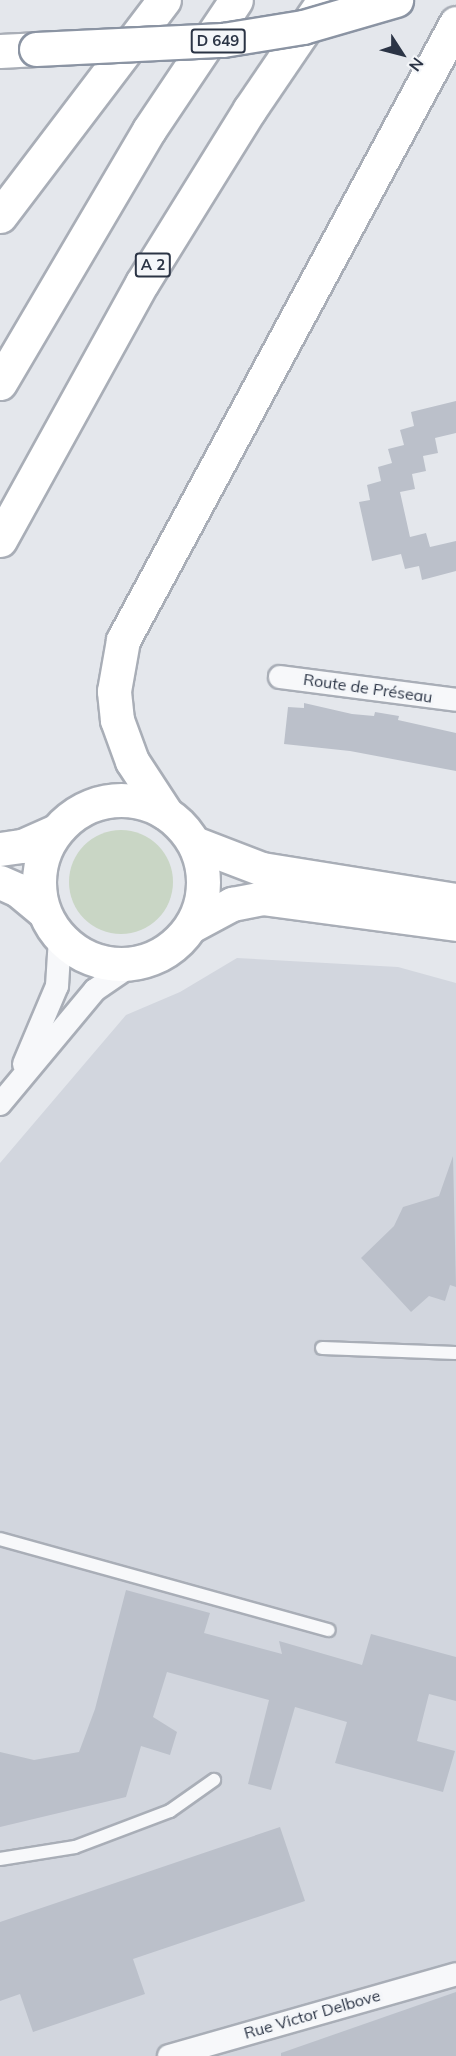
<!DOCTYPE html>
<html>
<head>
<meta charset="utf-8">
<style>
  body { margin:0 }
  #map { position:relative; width:456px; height:2056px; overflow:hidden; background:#e4e7ec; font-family:Mulish,sans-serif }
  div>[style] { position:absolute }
  .built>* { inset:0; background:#d2d6de }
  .green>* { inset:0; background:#c9d6c5 }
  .round { border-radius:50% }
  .building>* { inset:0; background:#bbc0ca }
  .roads { filter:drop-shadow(2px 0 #a9aeb7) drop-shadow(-2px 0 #a9aeb7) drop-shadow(0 2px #a9aeb7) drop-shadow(0 -2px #a9aeb7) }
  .service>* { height:12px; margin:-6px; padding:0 6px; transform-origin:6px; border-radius:6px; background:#f7f8fa }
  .minor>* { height:22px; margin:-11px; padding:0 11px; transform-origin:11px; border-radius:11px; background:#f7f8fa }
  .secondary>* { height:33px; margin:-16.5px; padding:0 16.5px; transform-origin:16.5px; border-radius:16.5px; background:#fff }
  .secondary>.ring { margin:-16.5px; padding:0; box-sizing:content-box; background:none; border:33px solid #fff; border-radius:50% }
  .motorway>* { height:33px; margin:-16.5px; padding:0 16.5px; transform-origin:16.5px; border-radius:16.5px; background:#fff }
  .bridges { filter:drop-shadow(2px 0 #8b94a3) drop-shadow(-2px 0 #8b94a3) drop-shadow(0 2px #8b94a3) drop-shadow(0 -2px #8b94a3) }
  .motorway-bridge>* { height:33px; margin:-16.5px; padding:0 16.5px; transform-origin:16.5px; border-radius:16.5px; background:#fff }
  span { translate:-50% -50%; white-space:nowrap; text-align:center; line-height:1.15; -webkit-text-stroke:6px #f4f6f9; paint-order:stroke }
  .shield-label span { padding:2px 4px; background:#f4f6f9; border:2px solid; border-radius:4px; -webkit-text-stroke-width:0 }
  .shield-label { font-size:15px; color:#2b3445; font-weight:700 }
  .street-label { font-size:16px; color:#2b3445 }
  .north { position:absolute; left:372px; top:24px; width:60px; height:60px; -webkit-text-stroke:4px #f4f6f9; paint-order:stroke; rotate:126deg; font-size:16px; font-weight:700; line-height:24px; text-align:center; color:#2b3445 }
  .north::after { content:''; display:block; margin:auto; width:21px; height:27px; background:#2b3445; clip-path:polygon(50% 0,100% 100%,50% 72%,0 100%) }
</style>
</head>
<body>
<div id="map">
  <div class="built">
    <div style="clip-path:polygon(237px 958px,398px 967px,456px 983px,456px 2056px,0 2056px,0 1163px,126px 1015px,180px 992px)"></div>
  </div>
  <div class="green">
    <div class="round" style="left:69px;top:830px;width:104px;height:104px"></div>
  </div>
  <div class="building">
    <div style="clip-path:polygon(456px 401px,456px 433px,435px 438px,438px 453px,423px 456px,426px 471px,412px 474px,415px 489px,400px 492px,410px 537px,426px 533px,430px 547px,456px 541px,456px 571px,422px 580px,419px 566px,405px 569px,401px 554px,372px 561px,359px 502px,370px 500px,367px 485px,381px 481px,378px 467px,392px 463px,388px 449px,404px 445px,400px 430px,414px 426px,411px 412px)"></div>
    <div style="clip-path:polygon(304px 703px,352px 714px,374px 716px,375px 712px,399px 716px,398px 720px,456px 733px,456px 771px,350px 751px,284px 744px,288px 707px,304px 708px)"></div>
    <div style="clip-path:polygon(453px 1156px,456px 1287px,450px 1285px,445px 1301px,429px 1296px,411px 1312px,361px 1258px,394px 1226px,403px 1207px,439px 1196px)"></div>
    <div style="clip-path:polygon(126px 1590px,210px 1613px,204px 1633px,282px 1654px,279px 1641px,362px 1665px,371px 1634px,456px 1657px,456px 1701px,429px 1694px,417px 1741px,455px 1751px,443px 1792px,335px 1763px,347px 1722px,295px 1707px,271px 1790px,248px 1784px,269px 1700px,167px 1672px,153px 1717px,177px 1732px,170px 1755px,141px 1746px,126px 1797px,0 1827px,0 1752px,34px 1760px,79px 1752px,95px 1709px)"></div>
    <div style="clip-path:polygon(280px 1827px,305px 1901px,133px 1959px,145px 1994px,33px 2032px,20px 1994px,0 2001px,0 1922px)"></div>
    <div style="clip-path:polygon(456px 1992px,456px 2056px,281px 2056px,281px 2053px)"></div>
  </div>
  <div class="roads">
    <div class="service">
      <div style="left:322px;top:1348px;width:134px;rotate:2.1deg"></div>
      <div style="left:0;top:1539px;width:341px;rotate:15.5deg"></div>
      <div style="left:0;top:1859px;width:76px;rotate:-9.1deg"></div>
      <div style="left:75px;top:1847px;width:102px;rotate:-20.8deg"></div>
      <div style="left:170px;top:1811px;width:54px;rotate:-35.2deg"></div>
    </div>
    <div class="minor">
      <div style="left:280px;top:677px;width:177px;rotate:7.4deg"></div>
      <div style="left:24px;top:1064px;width:85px;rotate:-67.1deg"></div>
      <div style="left:57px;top:986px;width:48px;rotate:-86.4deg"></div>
      <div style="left:0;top:1104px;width:148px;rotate:-50.2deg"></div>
      <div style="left:95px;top:990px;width:46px;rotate:-34.4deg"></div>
      <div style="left:169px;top:2056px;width:298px;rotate:-15.9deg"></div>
    </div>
    <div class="secondary">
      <div class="ring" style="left:39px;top:800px;width:131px;height:131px"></div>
      <div style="left:194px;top:843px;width:73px;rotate:20.9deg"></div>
      <div style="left:262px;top:869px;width:196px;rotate:9.1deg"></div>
      <div style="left:0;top:849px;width:22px;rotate:-8deg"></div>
      <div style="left:22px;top:846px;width:37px;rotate:-24deg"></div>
      <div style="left:0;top:882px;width:20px;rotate:24deg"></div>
      <div style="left:18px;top:890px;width:33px;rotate:40deg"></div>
      <div style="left:191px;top:926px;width:47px;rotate:-28.2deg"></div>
      <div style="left:232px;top:904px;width:31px;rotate:-11deg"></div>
      <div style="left:262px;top:898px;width:196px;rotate:7.6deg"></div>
    </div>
    <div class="motorway">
      <div style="left:0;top:51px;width:36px;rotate:-3deg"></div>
      <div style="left:0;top:216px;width:271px;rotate:-52.8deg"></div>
      <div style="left:0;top:383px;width:294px;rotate:-59.5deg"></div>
      <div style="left:149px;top:130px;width:156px;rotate:-56.2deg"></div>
      <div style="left:0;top:540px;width:294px;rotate:-61.1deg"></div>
      <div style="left:142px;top:283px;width:205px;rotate:-58.2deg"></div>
      <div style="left:250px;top:109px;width:132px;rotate:-55.8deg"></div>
      <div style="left:166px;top:813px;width:62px;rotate:-123.2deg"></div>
      <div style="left:132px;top:761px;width:44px;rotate:-110.1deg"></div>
      <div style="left:117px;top:720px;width:29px;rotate:-96deg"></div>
      <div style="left:114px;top:691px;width:52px;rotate:-80deg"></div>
      <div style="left:123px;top:640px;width:701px;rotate:-61.64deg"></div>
    </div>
  </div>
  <div class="bridges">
    <div class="motorway-bridge">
      <div style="left:36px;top:49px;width:187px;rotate:-2.8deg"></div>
      <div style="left:223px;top:40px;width:81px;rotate:-9.2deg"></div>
      <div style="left:303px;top:27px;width:97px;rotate:-16.2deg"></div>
    </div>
  </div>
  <div class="shield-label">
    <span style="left:218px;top:41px">D 649</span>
    <span style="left:153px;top:265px">A 2</span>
  </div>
  <div class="street-label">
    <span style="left:368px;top:688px;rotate:8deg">Route de Préseau</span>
    <span style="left:312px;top:2014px;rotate:-16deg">Rue Victor Delbove</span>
  </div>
  <div class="north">N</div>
</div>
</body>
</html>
